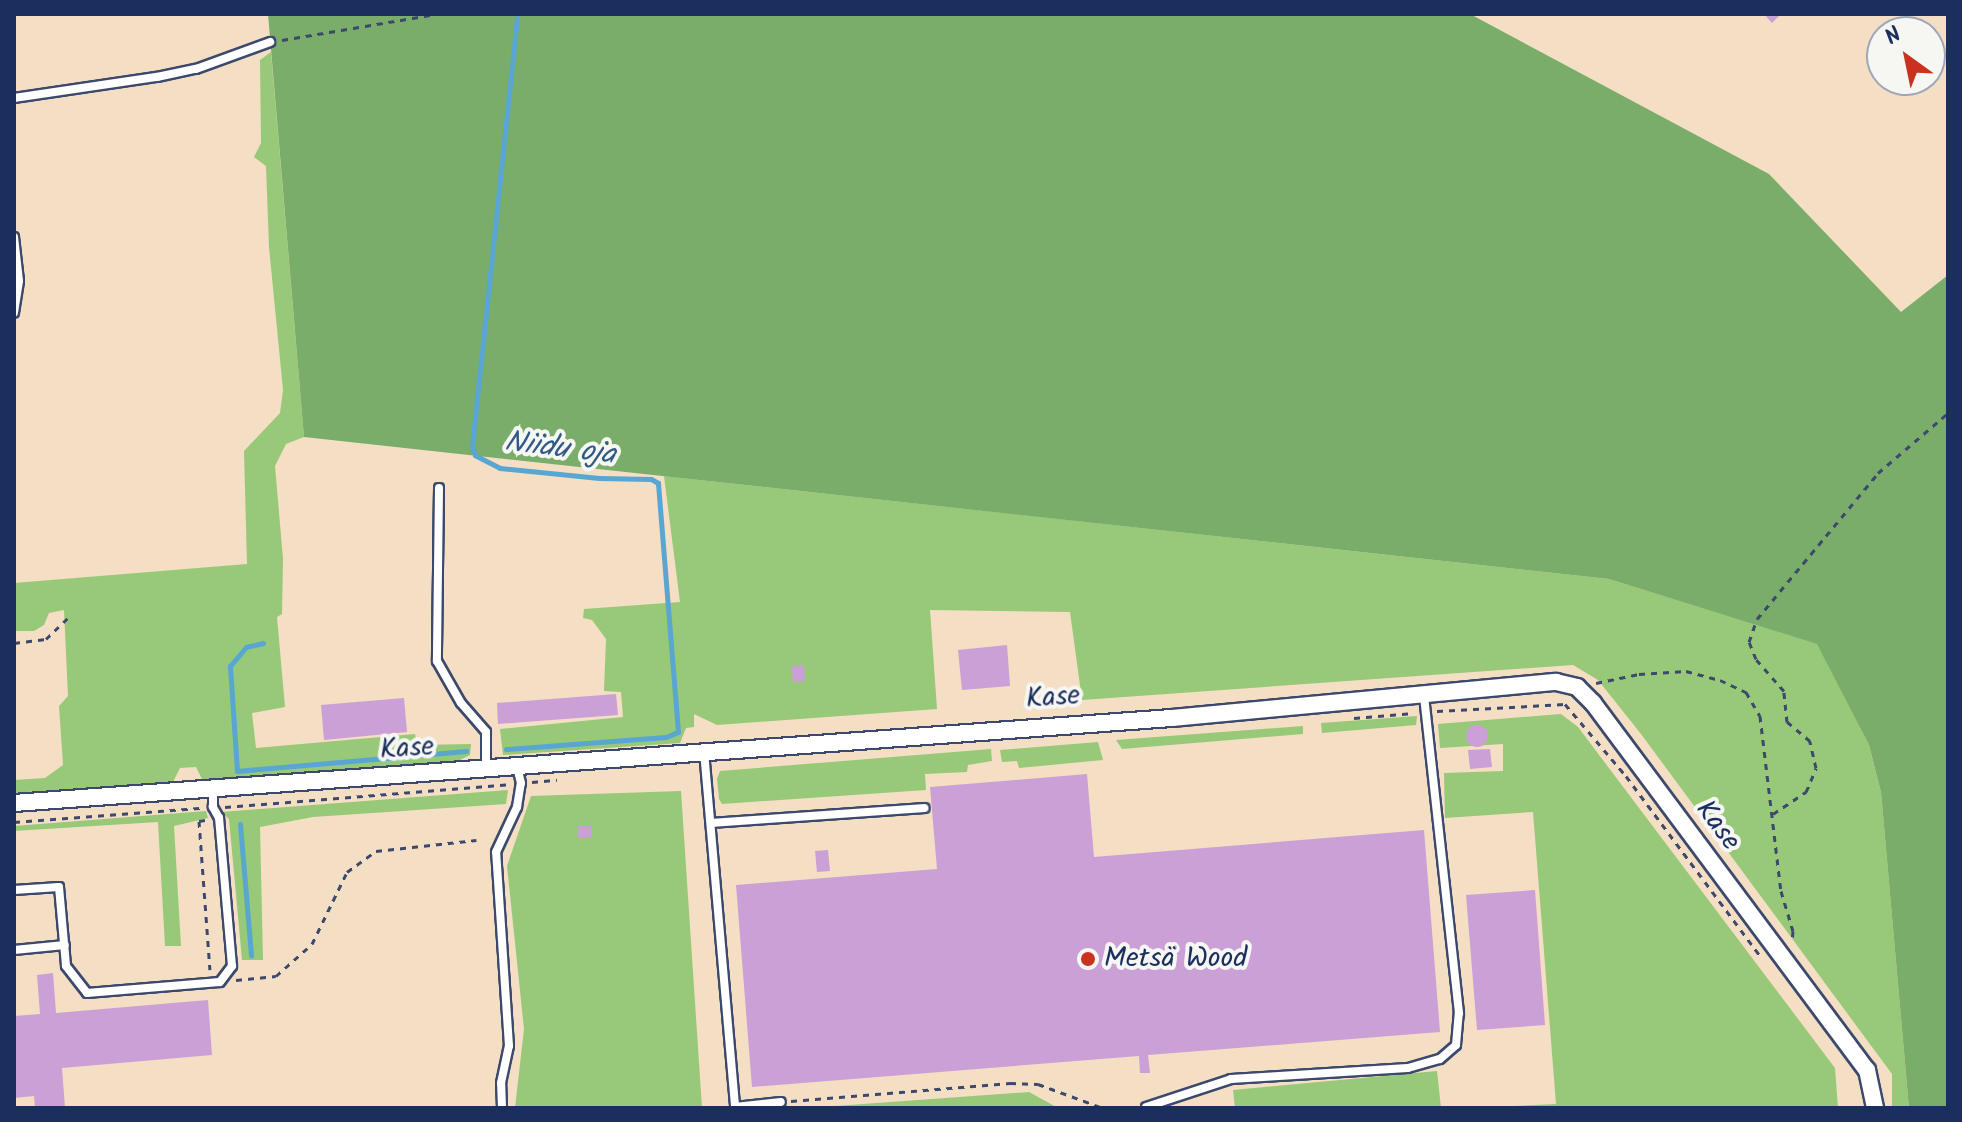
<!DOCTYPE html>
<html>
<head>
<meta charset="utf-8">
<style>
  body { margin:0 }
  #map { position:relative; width:1962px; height:1122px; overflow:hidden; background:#f4dec4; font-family:Kalam,sans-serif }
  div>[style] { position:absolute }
  .green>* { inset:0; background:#97c979 }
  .forest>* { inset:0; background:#79ad69 }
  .stream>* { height:5px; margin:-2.5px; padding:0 2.5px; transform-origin:2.5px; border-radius:2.5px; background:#58a6d1 }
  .building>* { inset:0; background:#caa0d6 }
  .round { border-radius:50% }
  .path>* { height:3px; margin-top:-1.5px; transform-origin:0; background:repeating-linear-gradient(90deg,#3c496d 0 6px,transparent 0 12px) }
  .roads { filter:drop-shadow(2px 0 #3c496d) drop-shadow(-2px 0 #3c496d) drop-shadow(0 2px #3c496d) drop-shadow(0 -2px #3c496d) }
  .service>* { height:8px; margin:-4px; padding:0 4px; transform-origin:4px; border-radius:4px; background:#fff }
  .minor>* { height:16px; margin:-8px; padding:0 8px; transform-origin:8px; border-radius:8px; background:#fff }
  .dots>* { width:22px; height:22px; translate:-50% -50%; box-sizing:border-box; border:4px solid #f6f6f2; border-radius:50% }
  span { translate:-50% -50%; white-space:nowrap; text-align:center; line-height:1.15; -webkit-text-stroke:8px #f6f6f2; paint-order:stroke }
  .street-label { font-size:28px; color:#1b2f5e }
  .poi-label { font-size:28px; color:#1b2f5e }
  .left { translate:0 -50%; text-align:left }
  .water-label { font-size:30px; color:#305986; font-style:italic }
  .frame { position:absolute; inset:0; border:16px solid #1b2f5e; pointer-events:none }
  .north { position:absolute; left:1866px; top:16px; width:80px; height:80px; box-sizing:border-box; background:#f6f6f2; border:2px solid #9ea6b7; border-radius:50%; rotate:327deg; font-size:22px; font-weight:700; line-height:32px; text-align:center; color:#1b2f5e }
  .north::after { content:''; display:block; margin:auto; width:28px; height:36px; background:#c8321e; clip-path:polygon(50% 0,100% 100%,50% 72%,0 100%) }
</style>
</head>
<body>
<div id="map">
  <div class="green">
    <div style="clip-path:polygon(271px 52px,304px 437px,286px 444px,275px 466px,283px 559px,282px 614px,277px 617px,285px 707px,252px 713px,256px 748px,415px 734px,417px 745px,471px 744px,470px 755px,458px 761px,203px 781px,196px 767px,180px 768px,173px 782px,14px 793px,14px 780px,45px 778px,63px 765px,59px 706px,68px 696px,64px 610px,49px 613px,44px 625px,34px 631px,14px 631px,14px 583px,247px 564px,244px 451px,280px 413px,283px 390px,269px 247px,266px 166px,254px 157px,261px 143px,260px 60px)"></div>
    <div style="clip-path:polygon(664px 476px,1609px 579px,1818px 644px,1869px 745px,1881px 792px,1909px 1108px,1892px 1108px,1892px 1074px,1641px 734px,1598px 680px,1573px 665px,1082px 700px,1070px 612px,930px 610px,937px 709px,717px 725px,694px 714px,694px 727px,686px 728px,680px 743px,503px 755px,500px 729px,623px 717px,621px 692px,604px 691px,606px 639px,592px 620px,583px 618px,584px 609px,680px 602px)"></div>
    <div style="clip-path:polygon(1561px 714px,1578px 727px,1835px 1068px,1838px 1108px,1469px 1108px,1556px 1104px,1533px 812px,1445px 818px,1444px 773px,1503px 771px,1503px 744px,1440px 748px,1438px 724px)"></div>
    <div style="clip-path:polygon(1417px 716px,1416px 725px,1322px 733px,1321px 723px)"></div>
    <div style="clip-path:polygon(1303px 726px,1303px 734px,1122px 749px,1116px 740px)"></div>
    <div style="clip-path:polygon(1098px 742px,1103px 760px,1019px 768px,1017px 761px,1002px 762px,1000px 750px)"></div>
    <div style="clip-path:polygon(991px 749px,992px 761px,968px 765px,967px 772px,925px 774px,926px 790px,722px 804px,719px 799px,717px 779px,720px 771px)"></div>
    <div style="clip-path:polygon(508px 790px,506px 804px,313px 817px,260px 827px,263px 960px,242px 960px,229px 819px,221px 812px)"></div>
    <div style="clip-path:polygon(681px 791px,702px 1108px,515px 1108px,524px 1029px,507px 866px,531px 796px)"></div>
    <div style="clip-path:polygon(206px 811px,208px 818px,174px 826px,181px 946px,165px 946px,158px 822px,14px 831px,14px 826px)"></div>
    <div style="clip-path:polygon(1437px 1071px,1441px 1108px,1235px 1108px,1233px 1090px)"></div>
    <div style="clip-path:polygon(1029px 1092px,1058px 1108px,808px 1108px)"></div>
  </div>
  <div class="forest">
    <div style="clip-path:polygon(268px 14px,1470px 14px,1769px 174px,1901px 312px,1948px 275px,1948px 1108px,1909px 1108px,1881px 792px,1869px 745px,1817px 644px,1609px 579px,304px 437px)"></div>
  </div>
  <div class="stream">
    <div style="left:263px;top:643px;width:17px;rotate:167deg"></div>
    <div style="left:246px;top:647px;width:25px;rotate:130deg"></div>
    <div style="left:230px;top:666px;width:105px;rotate:86.2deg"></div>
    <div style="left:237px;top:771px;width:230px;rotate:-5deg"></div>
    <div style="left:506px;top:749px;width:160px;rotate:-4.3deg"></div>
    <div style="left:666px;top:737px;width:13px;rotate:-23deg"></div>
    <div style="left:678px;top:732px;width:250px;rotate:-94.6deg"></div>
    <div style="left:658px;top:483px;width:8px;rotate:-150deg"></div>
    <div style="left:651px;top:479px;width:52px;rotate:-178.9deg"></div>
    <div style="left:599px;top:478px;width:100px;rotate:-174.2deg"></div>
    <div style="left:500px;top:468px;width:28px;rotate:-153deg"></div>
    <div style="left:475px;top:455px;width:9px;rotate:-108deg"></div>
    <div style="left:472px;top:446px;width:430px;rotate:-84deg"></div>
    <div style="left:240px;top:824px;width:132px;rotate:85.2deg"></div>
  </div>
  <div class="building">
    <div style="clip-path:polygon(1764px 14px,1781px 14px,1772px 23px)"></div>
    <div style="clip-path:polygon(1007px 645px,1010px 686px,962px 690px,958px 650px)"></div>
    <div style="clip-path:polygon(804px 665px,805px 681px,793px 682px,792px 666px)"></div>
    <div style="clip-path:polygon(616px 694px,618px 715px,498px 724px,497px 703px)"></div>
    <div style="clip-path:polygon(404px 698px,407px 732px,324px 740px,321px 705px)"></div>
    <div class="round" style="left:1466px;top:725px;width:22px;height:22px"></div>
    <div style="clip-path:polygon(1490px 749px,1492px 767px,1470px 769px,1468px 750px)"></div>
    <div style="clip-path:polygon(1087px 774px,1094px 857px,1424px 830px,1440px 1032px,1148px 1055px,1150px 1073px,1140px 1073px,1139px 1056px,752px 1087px,736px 885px,937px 869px,930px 787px)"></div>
    <div style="clip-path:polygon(578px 826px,591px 826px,591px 838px,578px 838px)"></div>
    <div style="clip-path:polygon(828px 850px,830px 871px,817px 872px,815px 851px)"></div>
    <div style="clip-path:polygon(1535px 890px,1545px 1025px,1477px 1030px,1466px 895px)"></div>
    <div style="clip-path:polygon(53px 973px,56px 1013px,208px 1000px,212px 1055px,62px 1068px,65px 1108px,35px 1108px,34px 1096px,14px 1098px,14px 1016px,40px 1014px,37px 975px)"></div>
  </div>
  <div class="path">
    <div style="left:282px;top:40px;width:155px;rotate:-9.6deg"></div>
    <div style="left:14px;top:643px;width:32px;rotate:-7deg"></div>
    <div style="left:46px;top:639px;width:32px;rotate:-44deg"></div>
    <div style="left:1596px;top:683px;width:44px;rotate:-11.8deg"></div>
    <div style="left:1639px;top:674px;width:47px;rotate:-3.7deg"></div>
    <div style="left:1686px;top:671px;width:35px;rotate:15deg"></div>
    <div style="left:1720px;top:680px;width:29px;rotate:25deg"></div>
    <div style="left:1746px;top:692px;width:28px;rotate:60deg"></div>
    <div style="left:1760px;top:716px;width:176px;rotate:83.2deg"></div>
    <div style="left:1781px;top:891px;width:42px;rotate:73.3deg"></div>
    <div style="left:1793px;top:931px;width:11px;rotate:95deg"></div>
    <div style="left:1437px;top:711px;width:128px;rotate:-3.1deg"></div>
    <div style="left:1565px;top:704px;width:94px;rotate:49.7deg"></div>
    <div style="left:1626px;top:776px;width:226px;rotate:53.3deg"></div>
    <div style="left:1354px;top:718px;width:60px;rotate:-4.8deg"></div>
    <div style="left:532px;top:782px;width:25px;rotate:-5deg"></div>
    <div style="left:225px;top:807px;width:285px;rotate:-4.6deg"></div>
    <div style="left:1773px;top:814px;width:40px;rotate:-34deg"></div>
    <div style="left:1806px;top:792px;width:26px;rotate:-67deg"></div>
    <div style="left:1816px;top:768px;width:28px;rotate:-103deg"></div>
    <div style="left:1810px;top:741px;width:30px;rotate:-140deg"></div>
    <div style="left:1787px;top:722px;width:31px;rotate:-96deg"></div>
    <div style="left:1784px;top:691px;width:43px;rotate:-131.2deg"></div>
    <div style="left:1756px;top:659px;width:18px;rotate:-112deg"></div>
    <div style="left:1749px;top:642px;width:24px;rotate:-71deg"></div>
    <div style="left:1757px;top:619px;width:190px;rotate:-50.3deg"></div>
    <div style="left:1878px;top:473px;width:92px;rotate:-40.6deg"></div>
    <div style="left:205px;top:820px;width:6px;rotate:171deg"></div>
    <div style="left:199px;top:821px;width:149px;rotate:85.8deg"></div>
    <div style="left:14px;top:822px;width:189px;rotate:-4.3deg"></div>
    <div style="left:236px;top:980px;width:40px;rotate:-5.7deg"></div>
    <div style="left:276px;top:976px;width:48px;rotate:-41.6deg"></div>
    <div style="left:312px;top:944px;width:80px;rotate:-64.1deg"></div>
    <div style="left:347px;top:872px;width:36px;rotate:-36deg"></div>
    <div style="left:376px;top:851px;width:101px;rotate:-6.3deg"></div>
    <div style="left:791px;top:1101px;width:220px;rotate:-4.7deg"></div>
    <div style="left:1010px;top:1083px;width:28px;rotate:2deg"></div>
    <div style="left:1038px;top:1084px;width:69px;rotate:20.3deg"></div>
    <div style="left:1103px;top:1108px;width:31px;rotate:-2deg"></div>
  </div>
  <div class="roads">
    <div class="service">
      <div style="left:14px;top:98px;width:145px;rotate:-8.4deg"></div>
      <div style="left:157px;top:77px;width:40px;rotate:-12deg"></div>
      <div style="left:196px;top:69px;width:79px;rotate:-20deg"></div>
      <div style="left:14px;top:237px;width:44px;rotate:83.5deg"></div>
      <div style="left:19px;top:281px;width:32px;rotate:99deg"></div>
      <div style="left:439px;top:488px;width:173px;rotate:90.7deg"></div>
      <div style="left:437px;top:661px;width:48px;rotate:60.3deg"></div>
      <div style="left:461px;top:703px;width:38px;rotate:49deg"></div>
      <div style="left:486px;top:732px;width:36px;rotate:90deg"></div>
      <div style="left:704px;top:751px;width:358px;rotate:85deg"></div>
      <div style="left:711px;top:823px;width:214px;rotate:-4deg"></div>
      <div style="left:14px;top:890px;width:45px;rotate:-3.8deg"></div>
      <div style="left:59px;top:887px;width:79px;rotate:84.9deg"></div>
      <div style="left:66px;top:966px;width:34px;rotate:52deg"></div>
      <div style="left:87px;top:993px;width:133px;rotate:-4.7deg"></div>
      <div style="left:220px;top:982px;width:20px;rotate:-53deg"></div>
      <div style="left:232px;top:966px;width:149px;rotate:-95deg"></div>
      <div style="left:219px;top:818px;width:13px;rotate:-119deg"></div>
      <div style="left:213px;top:807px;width:17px;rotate:-90deg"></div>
      <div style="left:14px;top:950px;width:51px;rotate:-5.6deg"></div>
      <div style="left:735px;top:1107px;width:46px;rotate:-6.2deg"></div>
      <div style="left:1146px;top:1107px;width:89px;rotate:-18.2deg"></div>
      <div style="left:1231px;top:1079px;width:177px;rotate:-3.6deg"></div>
      <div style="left:1408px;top:1068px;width:33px;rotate:-16deg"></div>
      <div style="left:1440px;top:1059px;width:21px;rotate:-41deg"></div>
      <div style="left:1456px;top:1045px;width:32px;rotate:-85deg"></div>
      <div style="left:1459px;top:1013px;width:320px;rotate:-96.3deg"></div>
      <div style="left:502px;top:1108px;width:25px;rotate:-92deg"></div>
      <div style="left:501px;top:1083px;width:38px;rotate:-78deg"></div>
      <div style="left:509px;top:1046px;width:194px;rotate:-93.8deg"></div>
      <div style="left:496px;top:852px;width:50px;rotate:-65deg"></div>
      <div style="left:517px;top:807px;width:24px;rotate:-81deg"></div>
      <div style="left:521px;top:783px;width:16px;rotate:-104deg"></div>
    </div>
    <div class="minor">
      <div style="left:14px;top:803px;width:1161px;rotate:-4.2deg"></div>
      <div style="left:1172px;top:718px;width:386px;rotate:-5.4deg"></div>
      <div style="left:1556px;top:682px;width:22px;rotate:13deg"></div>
      <div style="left:1577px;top:687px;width:23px;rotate:45deg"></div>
      <div style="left:1593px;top:703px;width:458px;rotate:53.3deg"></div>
      <div style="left:1867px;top:1070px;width:39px;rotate:78deg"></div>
    </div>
  </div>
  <div class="dots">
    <div style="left:1088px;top:959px;background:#c8321e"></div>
  </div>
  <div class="street-label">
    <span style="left:1053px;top:698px;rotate:-4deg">Kase</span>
    <span style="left:407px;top:749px;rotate:-4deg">Kase</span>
    <span style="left:1717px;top:826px;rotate:53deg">Kase</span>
  </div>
  <div class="poi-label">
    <span class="left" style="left:1104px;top:959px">Metsä Wood</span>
  </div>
  <div class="water-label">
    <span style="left:560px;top:449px;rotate:7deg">Niidu oja</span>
  </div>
  <div class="frame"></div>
  <div class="north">N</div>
</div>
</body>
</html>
